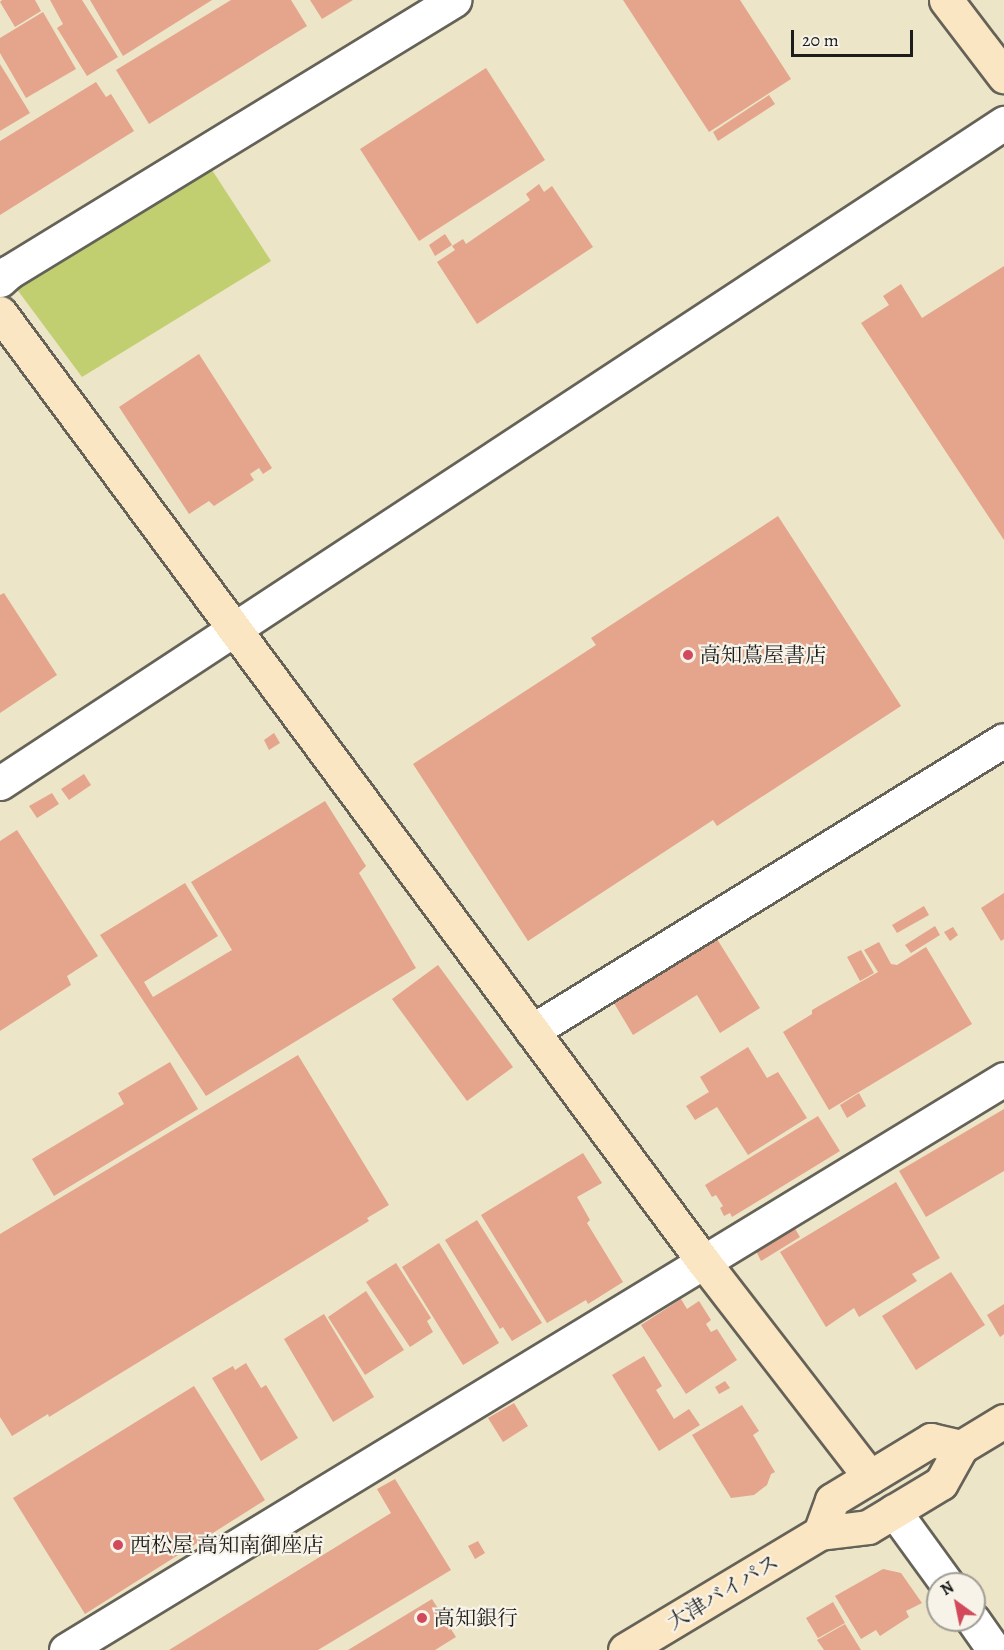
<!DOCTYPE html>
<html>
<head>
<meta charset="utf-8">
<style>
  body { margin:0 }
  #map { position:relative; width:1004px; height:1650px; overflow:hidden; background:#ece5c7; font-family:Alegreya,"Noto Serif JP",serif }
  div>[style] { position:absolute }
  .green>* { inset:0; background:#c1cf71 }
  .building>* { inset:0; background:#e4a58c }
  .roads { filter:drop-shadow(2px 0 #656258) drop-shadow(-2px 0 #656258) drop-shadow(0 2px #656258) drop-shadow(0 -2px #656258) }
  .street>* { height:33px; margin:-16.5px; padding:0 16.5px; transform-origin:16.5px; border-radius:16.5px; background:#fff }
  .secondary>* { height:33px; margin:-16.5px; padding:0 16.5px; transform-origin:16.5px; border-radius:16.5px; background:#fbe6c3 }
  .dots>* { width:16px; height:16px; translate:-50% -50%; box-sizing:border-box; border:3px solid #f7f3e8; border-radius:50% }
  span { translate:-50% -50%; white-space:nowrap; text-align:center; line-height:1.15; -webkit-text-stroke:4.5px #f7f3e8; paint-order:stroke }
  .poi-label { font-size:21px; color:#1c1c1c }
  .left { translate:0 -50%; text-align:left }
  .street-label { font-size:21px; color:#1c1c1c }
  .north { position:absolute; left:926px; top:1572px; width:60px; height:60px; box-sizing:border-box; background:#f7f3e8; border:2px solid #9f9d96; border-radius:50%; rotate:327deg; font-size:16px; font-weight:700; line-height:24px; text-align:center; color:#1c1c1c }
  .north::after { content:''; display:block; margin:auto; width:21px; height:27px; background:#d1495b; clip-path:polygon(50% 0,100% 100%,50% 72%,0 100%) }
  .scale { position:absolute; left:791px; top:30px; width:122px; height:27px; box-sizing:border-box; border:3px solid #1c1c1c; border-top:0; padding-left:8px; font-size:18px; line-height:21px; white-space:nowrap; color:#1c1c1c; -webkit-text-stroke:4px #f7f3e8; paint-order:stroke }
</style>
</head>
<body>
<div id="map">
  <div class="green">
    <div style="clip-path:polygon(212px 170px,271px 261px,82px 377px,16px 288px)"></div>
  </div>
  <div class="building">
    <div style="clip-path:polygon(2px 0,35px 0,41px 11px,15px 27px,0 2px)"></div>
    <div style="clip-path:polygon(50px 0,82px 0,118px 57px,87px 76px,57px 28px,63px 24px)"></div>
    <div style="clip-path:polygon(90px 0,212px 0,123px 56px)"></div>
    <div style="clip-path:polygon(231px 0,291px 0,307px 26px,149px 124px,116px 70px)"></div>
    <div style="clip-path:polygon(310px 0,353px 0,322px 19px)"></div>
    <div style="clip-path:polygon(623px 0,740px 0,791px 79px,709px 132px)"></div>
    <div style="clip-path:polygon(43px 12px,76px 69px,26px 98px,0 53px,0 38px)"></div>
    <div style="clip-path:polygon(0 64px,30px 113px,0 131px)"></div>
    <div style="clip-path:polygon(486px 68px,545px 160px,419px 241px,360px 149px)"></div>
    <div style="clip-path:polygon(96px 82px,106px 97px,111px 94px,134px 131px,0 215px,0 141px)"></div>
    <div style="clip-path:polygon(769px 95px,775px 104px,718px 141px,713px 132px)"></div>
    <div style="clip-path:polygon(539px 184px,544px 192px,552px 186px,593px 247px,477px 324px,437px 262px,455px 250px,452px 246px,463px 239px,466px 244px,530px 200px,526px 194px)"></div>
    <div style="clip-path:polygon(445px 234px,452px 245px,435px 256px,429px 245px)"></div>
    <div style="clip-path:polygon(1004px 266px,1004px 540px,861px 323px,889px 305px,883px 296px,901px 284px,922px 318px)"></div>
    <div style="clip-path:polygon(199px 354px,272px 468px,263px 474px,259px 468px,250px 474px,254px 480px,214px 506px,209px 501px,189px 514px,119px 407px)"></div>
    <div style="clip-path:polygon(778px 516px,901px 706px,717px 826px,713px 820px,528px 941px,413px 764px,596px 645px,591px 638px)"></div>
    <div style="clip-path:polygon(4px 593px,57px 675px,0 713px,0 595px)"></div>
    <div style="clip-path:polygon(274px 733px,280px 743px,269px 750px,264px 740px)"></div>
    <div style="clip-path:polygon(84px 774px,91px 785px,69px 800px,61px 789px)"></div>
    <div style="clip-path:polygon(52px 793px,59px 804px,37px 818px,29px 806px)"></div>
    <div style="clip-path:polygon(325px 801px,366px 866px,359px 873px,416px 968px,206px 1096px,100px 935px,185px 883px,218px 936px,144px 982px,153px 997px,232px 950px,191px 882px)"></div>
    <div style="clip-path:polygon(17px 830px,98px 956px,67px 976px,71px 985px,0 1031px,0 841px)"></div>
    <div style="clip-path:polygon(1004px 893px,1004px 939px,1001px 941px,981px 908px)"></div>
    <div style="clip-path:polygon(924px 906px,929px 915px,897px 933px,892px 925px)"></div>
    <div style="clip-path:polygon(935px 926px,940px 935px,911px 953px,905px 945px)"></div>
    <div style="clip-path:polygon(953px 927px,958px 935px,950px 941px,944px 932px)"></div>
    <div style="clip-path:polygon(717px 939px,760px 1008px,720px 1033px,697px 995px,633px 1035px,614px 1003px)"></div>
    <div style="clip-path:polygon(879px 942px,891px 964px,897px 965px,926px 947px,972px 1024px,829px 1110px,783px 1032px,812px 1014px,812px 1010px,878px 972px,864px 950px)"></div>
    <div style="clip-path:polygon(861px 950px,874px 973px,860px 981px,847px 957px)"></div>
    <div style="clip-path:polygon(438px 965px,513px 1067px,467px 1101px,392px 999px)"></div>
    <div style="clip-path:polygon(748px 1047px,767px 1078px,778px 1072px,807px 1118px,748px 1155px,717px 1107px,695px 1120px,686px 1106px,709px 1092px,700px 1077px)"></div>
    <div style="clip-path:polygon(298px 1055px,389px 1205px,367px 1218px,369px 1221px,49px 1417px,48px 1414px,12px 1436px,0 1417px,0 1234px)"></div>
    <div style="clip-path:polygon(170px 1062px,198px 1109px,54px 1196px,32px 1159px,124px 1104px,118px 1093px)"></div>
    <div style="clip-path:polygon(859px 1093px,866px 1106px,847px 1118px,840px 1105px)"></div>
    <div style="clip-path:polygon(1004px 1109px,1004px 1171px,926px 1217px,899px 1171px)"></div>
    <div style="clip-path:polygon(818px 1116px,840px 1151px,732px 1217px,730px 1213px,724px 1216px,720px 1208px,723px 1206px,716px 1195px,712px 1197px,705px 1185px)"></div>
    <div style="clip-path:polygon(583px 1153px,602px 1183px,577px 1197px,590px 1220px,587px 1223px,623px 1282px,588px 1304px,586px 1300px,547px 1323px,481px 1215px)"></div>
    <div style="clip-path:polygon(896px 1182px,940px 1258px,912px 1274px,917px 1281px,859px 1317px,854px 1308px,826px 1327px,780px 1252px)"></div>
    <div style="clip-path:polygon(477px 1220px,542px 1323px,512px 1341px,503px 1327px,500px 1329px,445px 1240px)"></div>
    <div style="clip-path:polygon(794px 1227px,800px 1237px,761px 1261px,756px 1251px)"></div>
    <div style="clip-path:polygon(439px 1243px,499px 1343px,463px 1365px,402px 1267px)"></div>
    <div style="clip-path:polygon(396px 1263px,431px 1318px,427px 1321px,433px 1332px,410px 1347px,366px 1282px)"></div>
    <div style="clip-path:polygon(951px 1272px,985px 1325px,916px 1370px,882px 1316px)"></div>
    <div style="clip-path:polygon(366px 1291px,404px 1350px,365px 1375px,328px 1317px)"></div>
    <div style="clip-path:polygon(681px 1299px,687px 1309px,699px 1301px,711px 1320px,706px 1324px,711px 1332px,717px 1329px,737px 1360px,686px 1394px,641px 1325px)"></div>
    <div style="clip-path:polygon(1004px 1304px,1004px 1334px,1000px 1337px,987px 1315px)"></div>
    <div style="clip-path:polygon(324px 1314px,374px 1397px,333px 1422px,284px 1339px)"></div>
    <div style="clip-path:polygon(644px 1356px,662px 1386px,656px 1390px,674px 1419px,689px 1409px,700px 1425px,659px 1451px,612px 1375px)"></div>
    <div style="clip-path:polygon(246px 1363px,261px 1388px,266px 1385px,298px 1438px,261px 1461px,212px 1378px,233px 1366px,235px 1370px)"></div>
    <div style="clip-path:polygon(725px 1381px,730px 1388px,719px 1394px,715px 1387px)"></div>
    <div style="clip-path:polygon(194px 1386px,265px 1500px,85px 1614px,13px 1498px)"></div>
    <div style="clip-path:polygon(514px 1403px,528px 1426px,503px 1442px,488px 1418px)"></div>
    <div style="clip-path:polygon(742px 1405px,759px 1431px,753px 1435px,775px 1472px,771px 1474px,767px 1485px,754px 1495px,731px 1498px,692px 1435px)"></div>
    <div style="clip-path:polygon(395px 1479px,451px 1570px,318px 1650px,169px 1650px,391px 1513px,377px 1489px)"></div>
    <div style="clip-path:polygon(478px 1541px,485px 1553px,475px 1559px,468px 1546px)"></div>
    <div style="clip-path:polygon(883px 1569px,901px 1573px,922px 1603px,906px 1611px,909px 1617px,880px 1636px,876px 1630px,861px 1639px,835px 1596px)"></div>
    <div style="clip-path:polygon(432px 1599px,456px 1637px,435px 1650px,348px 1650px)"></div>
    <div style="clip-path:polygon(833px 1602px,845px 1623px,818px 1638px,806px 1618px)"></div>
    <div style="clip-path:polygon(845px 1624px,861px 1650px,824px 1650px,817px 1640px)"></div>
  </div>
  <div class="roads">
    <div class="street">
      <div style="left:0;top:280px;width:12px;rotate:-42deg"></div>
      <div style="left:9px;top:272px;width:522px;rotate:-31.43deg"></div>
      <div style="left:0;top:783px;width:1202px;rotate:-33.32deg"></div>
      <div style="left:532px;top:1031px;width:554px;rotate:-31.65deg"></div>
      <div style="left:894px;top:1511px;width:90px;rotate:54deg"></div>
      <div style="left:973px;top:1620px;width:37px;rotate:55deg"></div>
      <div style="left:66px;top:1650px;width:1098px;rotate:-31.33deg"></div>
    </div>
    <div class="secondary">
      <div style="left:946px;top:0;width:96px;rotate:52.7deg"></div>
      <div style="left:0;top:313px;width:1180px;rotate:53.44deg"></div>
      <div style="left:703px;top:1261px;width:273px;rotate:52.3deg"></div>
      <div style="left:820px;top:1533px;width:35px;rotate:-70deg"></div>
      <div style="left:832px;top:1500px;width:116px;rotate:-31.2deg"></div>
      <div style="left:931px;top:1440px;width:31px;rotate:13deg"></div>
      <div style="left:625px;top:1650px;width:227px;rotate:-31deg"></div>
      <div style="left:820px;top:1533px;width:48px;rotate:-7.1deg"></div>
      <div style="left:868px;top:1527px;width:85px;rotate:-31.1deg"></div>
      <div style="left:941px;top:1483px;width:41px;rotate:-60.9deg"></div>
      <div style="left:961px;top:1447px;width:50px;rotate:-31.2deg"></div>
    </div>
  </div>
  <div class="dots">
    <div style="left:688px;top:655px;background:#d1495b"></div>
    <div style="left:118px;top:1545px;background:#d1495b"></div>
    <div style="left:422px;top:1618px;background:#d1495b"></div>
  </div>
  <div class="poi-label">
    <span class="left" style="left:700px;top:655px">高知蔦屋書店</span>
    <span class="left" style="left:130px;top:1545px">西松屋 高知南御座店</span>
    <span class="left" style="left:434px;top:1618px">高知銀行</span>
  </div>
  <div class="street-label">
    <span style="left:723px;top:1592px;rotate:-31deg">大津バイパス</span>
  </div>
  <div class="north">N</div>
  <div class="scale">20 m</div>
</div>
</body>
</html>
